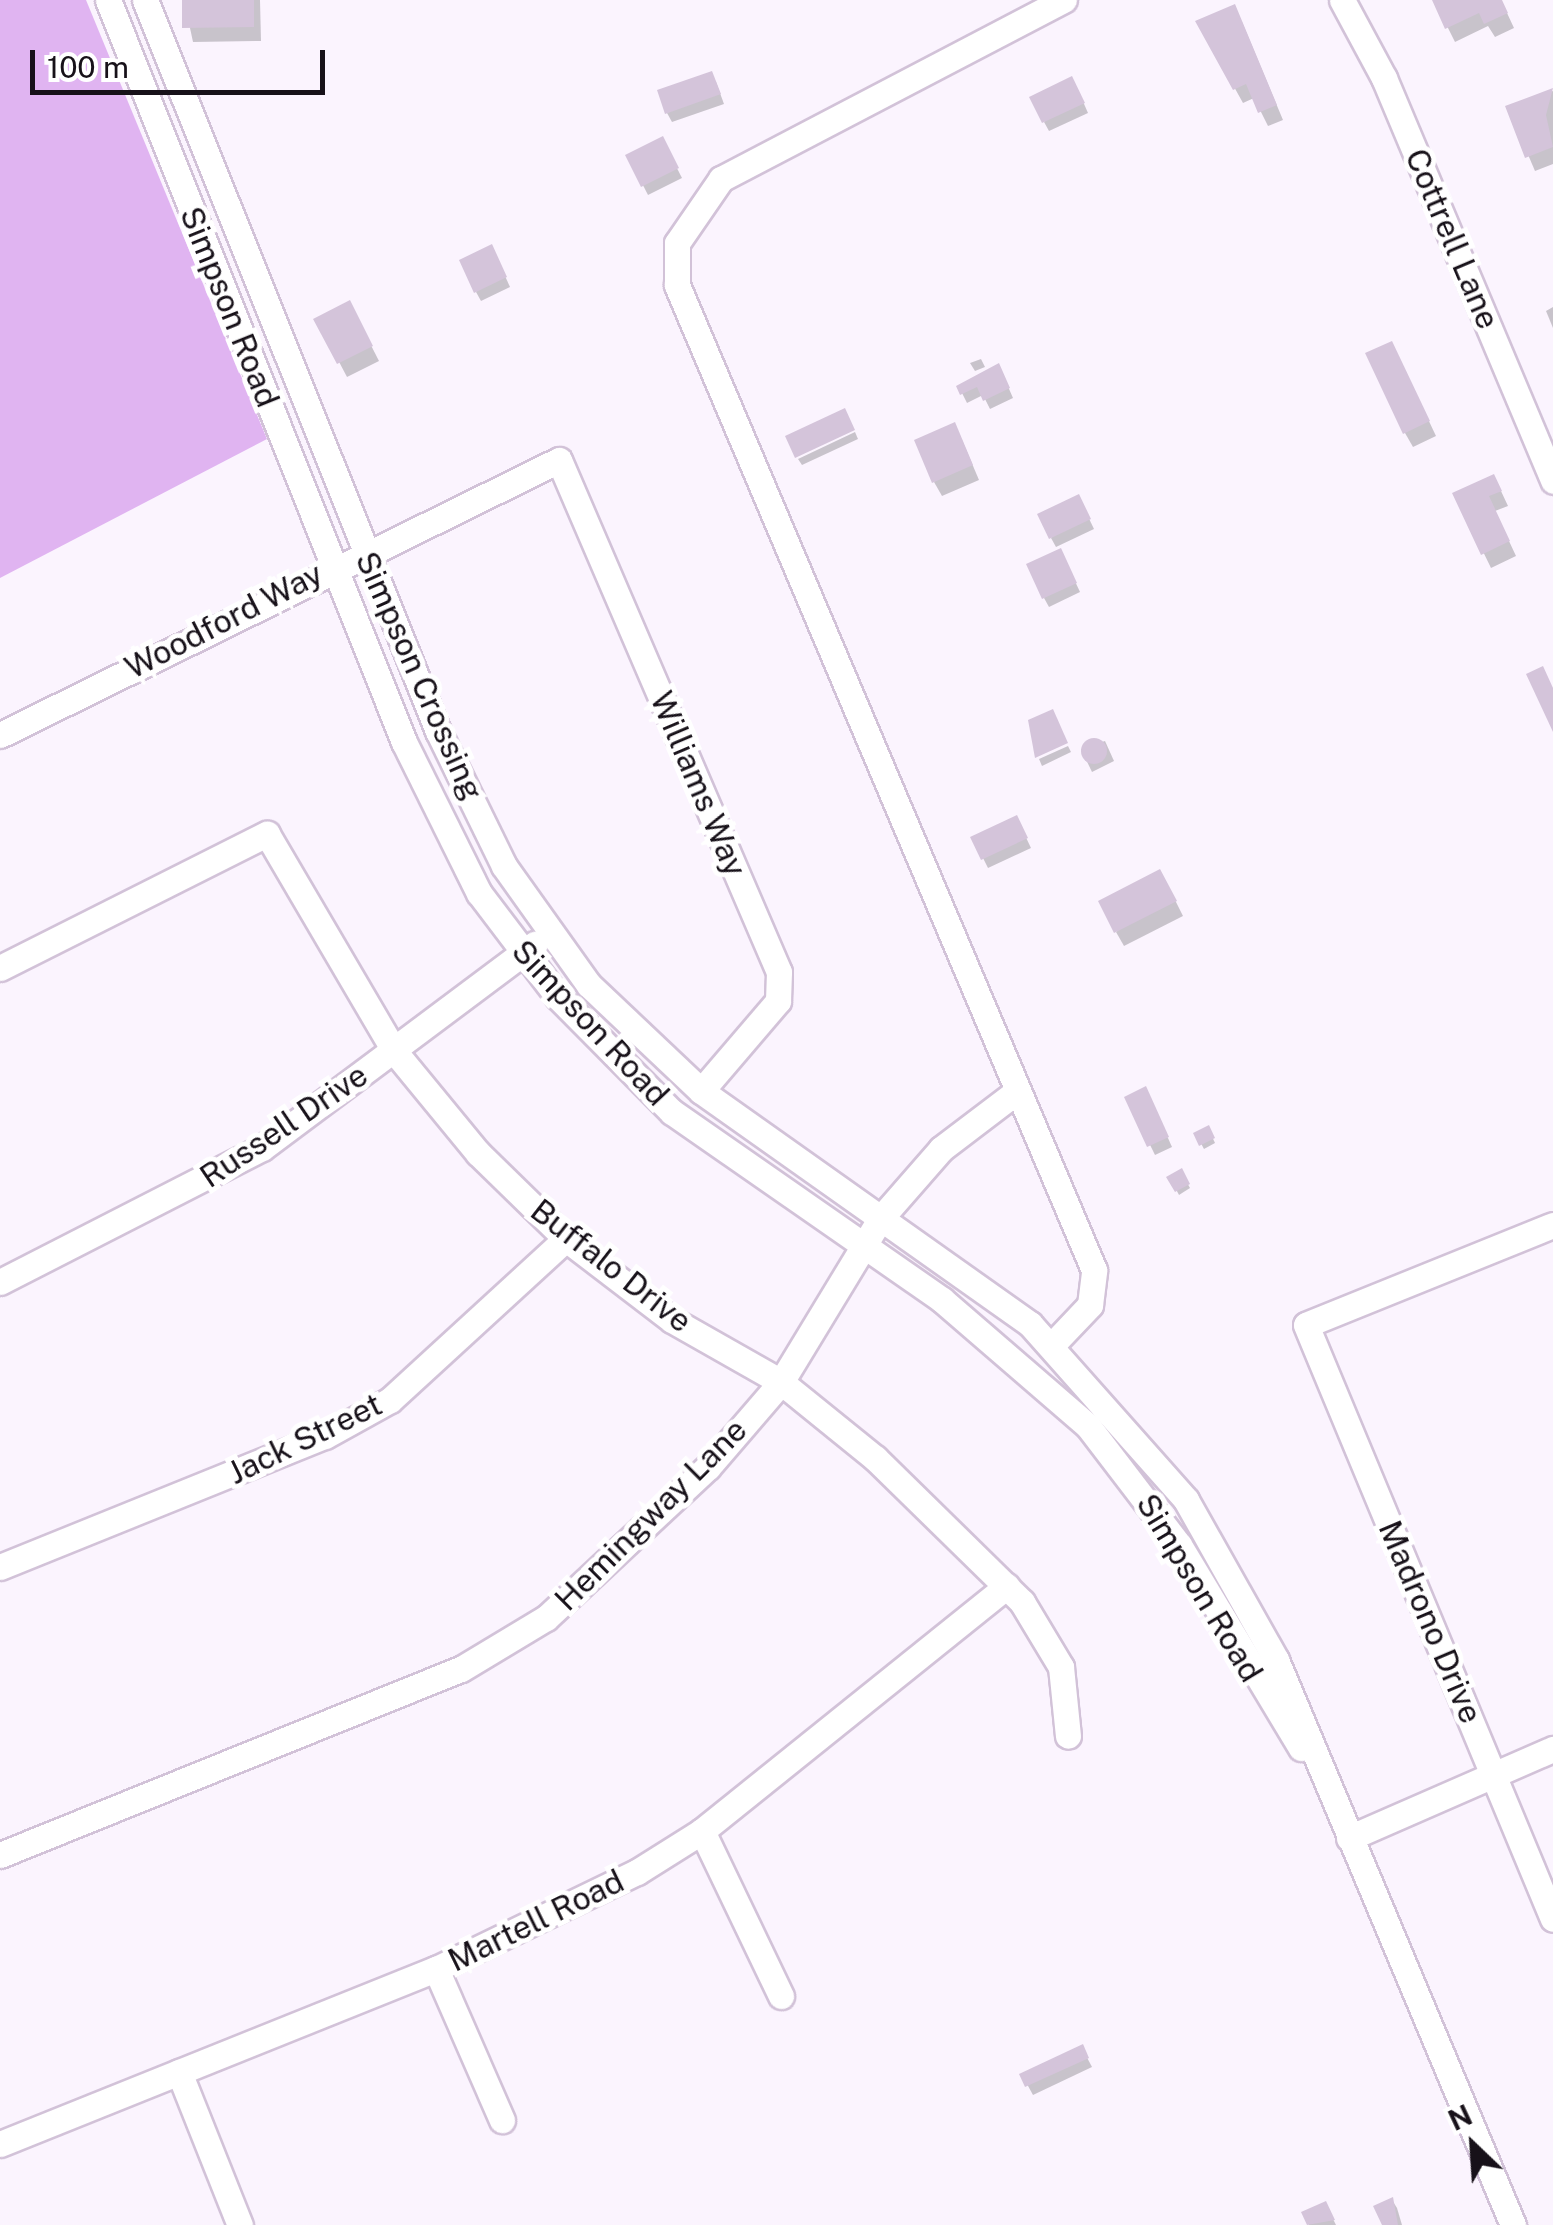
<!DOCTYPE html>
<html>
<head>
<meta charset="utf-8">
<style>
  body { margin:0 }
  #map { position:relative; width:1553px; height:2225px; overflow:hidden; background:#fbf4fe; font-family:"Public Sans",sans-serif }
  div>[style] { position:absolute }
  .green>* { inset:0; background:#e0b4f1 }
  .shadow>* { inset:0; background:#0003 }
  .building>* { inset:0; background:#d4c4da }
  .round { border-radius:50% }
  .roads { filter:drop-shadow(2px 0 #d2c2d8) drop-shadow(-2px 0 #d2c2d8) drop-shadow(0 2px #d2c2d8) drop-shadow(0 -2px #d2c2d8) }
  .minor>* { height:25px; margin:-12.5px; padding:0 12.5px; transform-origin:12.5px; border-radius:12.5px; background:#fff }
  span { translate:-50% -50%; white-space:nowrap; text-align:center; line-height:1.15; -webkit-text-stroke:10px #fff; paint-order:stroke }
  .street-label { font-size:32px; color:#171119 }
  .north { position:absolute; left:1423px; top:2095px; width:100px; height:100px; -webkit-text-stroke:8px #fff; paint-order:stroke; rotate:335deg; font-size:28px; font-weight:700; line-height:40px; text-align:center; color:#171119 }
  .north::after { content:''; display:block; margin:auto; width:35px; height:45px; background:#171119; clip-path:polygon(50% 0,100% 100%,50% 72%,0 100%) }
  .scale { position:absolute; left:30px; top:50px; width:295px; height:45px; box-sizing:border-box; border:5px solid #171119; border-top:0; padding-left:12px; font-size:30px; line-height:35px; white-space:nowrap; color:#171119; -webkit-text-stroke:8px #fff; paint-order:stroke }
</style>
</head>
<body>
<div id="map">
  <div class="green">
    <div style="clip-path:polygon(0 0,86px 0,267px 439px,0 578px)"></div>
  </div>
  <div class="shadow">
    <div style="clip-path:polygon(184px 0,260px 0,261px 41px,193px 42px)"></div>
    <div style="clip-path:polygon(1434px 0,1501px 0,1514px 28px,1495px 37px,1488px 26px,1455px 42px)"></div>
    <div style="clip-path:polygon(1198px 22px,1242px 22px,1283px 120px,1268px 126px,1254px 98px,1243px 103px)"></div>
    <div style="clip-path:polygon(716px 82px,724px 104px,672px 122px,667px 113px)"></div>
    <div style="clip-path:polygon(1077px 88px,1088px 113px,1049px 131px,1044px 122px)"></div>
    <div style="clip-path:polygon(1553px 91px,1553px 164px,1535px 171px,1508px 108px)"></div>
    <div style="clip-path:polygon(662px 139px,682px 178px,648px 195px,628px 156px)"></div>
    <div style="clip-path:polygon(496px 256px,510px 287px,481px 301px,476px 292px)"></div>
    <div style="clip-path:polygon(1553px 307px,1553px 328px,1546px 311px)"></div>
    <div style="clip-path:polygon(357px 318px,379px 361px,347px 377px,317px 320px)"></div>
    <div style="clip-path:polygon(1399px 358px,1436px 436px,1413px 447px,1405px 433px)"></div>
    <div style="clip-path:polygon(981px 359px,985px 367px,975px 371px,970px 363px)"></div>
    <div style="clip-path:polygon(1003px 375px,1013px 398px,990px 409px,983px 395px,967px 403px,959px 387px)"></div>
    <div style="clip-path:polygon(855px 432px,858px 439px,802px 465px,798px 459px)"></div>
    <div style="clip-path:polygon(962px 440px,979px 480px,942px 496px,934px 482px)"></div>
    <div style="clip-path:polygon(1501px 491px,1508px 506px,1495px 511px,1516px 556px,1491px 568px,1455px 494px)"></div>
    <div style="clip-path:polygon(1083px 506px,1094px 529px,1056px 547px,1051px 538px)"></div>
    <div style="clip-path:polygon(1065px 560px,1080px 592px,1049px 607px,1044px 598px)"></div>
    <div style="clip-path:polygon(1105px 741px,1114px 761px,1092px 772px,1081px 749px)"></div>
    <div style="clip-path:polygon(1068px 746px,1071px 752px,1042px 766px,1039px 759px)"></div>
    <div style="clip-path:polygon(1021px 827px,1031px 848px,988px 868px,973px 838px)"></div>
    <div style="clip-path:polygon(1168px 886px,1183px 916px,1124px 946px,1116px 932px)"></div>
    <div style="clip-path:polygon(1127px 1098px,1150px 1098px,1172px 1147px,1155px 1155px)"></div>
    <div style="clip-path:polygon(1208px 1128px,1215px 1143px,1204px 1149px,1196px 1134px)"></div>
    <div style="clip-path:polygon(1181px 1172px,1190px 1188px,1179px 1195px,1170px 1178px)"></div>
    <div style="clip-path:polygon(1082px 2048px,1092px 2067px,1033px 2095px,1022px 2075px)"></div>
    <div style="clip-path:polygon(1392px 2200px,1397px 2208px,1402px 2225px,1384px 2225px)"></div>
    <div style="clip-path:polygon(1330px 2213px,1336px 2225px,1309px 2225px,1304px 2214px)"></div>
  </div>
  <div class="building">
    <div style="clip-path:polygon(182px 0,254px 0,254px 27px,182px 28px)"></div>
    <div style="clip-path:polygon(1432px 0,1502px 0,1508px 13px,1484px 24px,1479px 13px,1445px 29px)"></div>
    <div style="clip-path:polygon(1235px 4px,1277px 105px,1258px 113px,1246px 84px,1233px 90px,1195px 21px)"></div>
    <div style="clip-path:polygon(712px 71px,721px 94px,665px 114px,657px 90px)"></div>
    <div style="clip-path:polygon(1072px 76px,1085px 103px,1042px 123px,1029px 97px)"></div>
    <div style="clip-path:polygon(1553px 88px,1546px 115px,1553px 147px,1525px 158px,1505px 106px)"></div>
    <div style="clip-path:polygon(663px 136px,679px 168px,641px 187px,625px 155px)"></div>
    <div style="clip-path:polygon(492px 244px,507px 277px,474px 293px,459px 260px)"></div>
    <div style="clip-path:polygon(350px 300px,373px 346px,337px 364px,313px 319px)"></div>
    <div style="clip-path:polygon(1392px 341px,1430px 421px,1403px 434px,1365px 353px)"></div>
    <div style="clip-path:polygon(999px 363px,1010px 388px,983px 401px,977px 387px,960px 395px,956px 386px)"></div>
    <div style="clip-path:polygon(845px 408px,855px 430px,795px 458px,785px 436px)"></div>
    <div style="clip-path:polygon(955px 422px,973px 465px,932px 483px,914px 440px)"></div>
    <div style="clip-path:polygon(1494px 474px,1502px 491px,1489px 496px,1510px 541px,1481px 555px,1452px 493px)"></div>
    <div style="clip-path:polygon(1079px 494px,1091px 519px,1049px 539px,1037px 514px)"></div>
    <div style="clip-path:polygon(1061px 548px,1077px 583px,1042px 599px,1026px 564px)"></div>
    <div style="clip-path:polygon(1543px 666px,1553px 688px,1553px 732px,1526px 674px)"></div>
    <div style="clip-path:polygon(1053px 709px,1068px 743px,1035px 758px,1028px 720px)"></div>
    <div class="round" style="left:1081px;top:738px;width:26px;height:26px"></div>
    <div style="clip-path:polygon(1017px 815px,1028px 838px,981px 860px,970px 837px)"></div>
    <div style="clip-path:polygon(1160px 869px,1177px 901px,1114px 933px,1098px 901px)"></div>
    <div style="clip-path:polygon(1146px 1086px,1169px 1137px,1147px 1147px,1124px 1097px)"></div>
    <div style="clip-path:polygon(1209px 1125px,1215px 1138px,1199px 1146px,1193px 1133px)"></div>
    <div style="clip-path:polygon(1182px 1168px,1190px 1184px,1175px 1192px,1166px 1177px)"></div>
    <div style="clip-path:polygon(1083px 2044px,1089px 2058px,1025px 2087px,1019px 2074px)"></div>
    <div style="clip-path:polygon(1393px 2197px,1398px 2225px,1382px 2225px,1373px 2206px)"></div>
    <div style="clip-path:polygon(1326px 2201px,1335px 2220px,1307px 2225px,1301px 2212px)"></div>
  </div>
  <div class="roads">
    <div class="minor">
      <div style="left:108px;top:0;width:799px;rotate:68.25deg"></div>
      <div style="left:404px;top:742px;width:169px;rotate:63.6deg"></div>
      <div style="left:479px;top:893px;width:131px;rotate:52.8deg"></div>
      <div style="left:558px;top:997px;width:162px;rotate:45.3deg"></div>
      <div style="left:672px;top:1112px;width:329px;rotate:34.8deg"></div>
      <div style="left:942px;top:1300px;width:193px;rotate:40.8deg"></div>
      <div style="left:1088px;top:1426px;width:150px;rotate:52.6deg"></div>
      <div style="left:1179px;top:1545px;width:237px;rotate:59deg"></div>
      <div style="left:145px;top:0;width:788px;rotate:68.16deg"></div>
      <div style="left:438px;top:731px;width:150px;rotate:63.9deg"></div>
      <div style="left:504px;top:866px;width:146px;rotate:54.5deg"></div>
      <div style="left:589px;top:985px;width:154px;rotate:43.4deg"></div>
      <div style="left:701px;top:1091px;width:403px;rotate:35.3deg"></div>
      <div style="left:1030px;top:1324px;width:235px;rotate:48.4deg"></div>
      <div style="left:1186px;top:1500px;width:184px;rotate:60.6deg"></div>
      <div style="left:1276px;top:1660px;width:613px;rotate:67.24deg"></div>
      <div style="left:1342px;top:0;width:89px;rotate:61.7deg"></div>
      <div style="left:1384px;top:78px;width:437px;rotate:67.2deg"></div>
      <div style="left:0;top:735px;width:623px;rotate:-26.19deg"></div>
      <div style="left:559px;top:460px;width:557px;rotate:66.75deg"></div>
      <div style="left:779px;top:972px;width:29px;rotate:92deg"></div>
      <div style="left:778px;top:1001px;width:118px;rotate:130.5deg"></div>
      <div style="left:0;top:968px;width:299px;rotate:-26.7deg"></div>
      <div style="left:267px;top:834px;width:253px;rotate:59.6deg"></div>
      <div style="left:395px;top:1052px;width:131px;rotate:50.6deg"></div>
      <div style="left:478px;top:1153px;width:123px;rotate:44.3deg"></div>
      <div style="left:566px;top:1239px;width:133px;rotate:37.4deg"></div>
      <div style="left:672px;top:1320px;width:125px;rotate:29.6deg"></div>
      <div style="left:781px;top:1382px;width:121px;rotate:39deg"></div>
      <div style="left:875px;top:1458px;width:206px;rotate:44.4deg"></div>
      <div style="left:1022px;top:1602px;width:76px;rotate:59deg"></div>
      <div style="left:1061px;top:1667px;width:69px;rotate:84.2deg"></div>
      <div style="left:1553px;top:1225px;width:266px;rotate:158deg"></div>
      <div style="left:1306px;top:1325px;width:643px;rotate:67.42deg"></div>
      <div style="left:0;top:1282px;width:294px;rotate:-27.1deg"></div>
      <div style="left:262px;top:1148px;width:341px;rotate:-36.8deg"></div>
      <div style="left:1053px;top:1344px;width:54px;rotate:-46.5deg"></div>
      <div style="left:1090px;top:1305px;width:35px;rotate:-83deg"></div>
      <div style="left:1094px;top:1270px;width:1070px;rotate:-112.95deg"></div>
      <div style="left:677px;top:285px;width:42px;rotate:-90deg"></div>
      <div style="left:677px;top:243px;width:78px;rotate:-55.5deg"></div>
      <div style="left:721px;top:179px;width:387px;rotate:-27.6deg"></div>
      <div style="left:0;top:1567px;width:350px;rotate:-22deg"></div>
      <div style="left:325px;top:1436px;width:74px;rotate:-29deg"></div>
      <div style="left:390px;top:1400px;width:239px;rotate:-42.5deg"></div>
      <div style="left:702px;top:1831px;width:183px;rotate:64.4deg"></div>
      <div style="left:1349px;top:1838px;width:223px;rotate:-23.6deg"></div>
      <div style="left:0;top:1855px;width:497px;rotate:-22deg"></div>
      <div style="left:461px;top:1669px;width:99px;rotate:-31deg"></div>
      <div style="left:546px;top:1618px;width:221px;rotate:-43deg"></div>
      <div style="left:708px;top:1467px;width:112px;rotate:-49.3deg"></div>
      <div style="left:781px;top:1382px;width:191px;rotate:-58.7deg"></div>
      <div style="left:880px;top:1219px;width:93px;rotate:-48.9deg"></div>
      <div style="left:941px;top:1149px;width:94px;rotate:-37.2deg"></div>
      <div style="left:436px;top:1969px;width:165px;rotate:66.4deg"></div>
      <div style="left:179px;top:2072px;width:165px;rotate:68.3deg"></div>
      <div style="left:0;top:2144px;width:470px;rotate:-21.9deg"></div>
      <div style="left:436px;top:1969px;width:223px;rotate:-25.8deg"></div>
      <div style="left:637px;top:1872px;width:77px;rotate:-32.2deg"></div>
      <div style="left:702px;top:1831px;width:391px;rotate:-38.8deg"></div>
    </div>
  </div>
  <div class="street-label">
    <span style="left:1452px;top:239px;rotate:67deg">Cottrell Lane</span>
    <span style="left:229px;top:307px;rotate:68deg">Simpson Road</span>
    <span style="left:224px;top:621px;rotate:-27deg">Woodford Way</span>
    <span style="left:419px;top:676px;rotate:66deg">Simpson Crossing</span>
    <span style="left:698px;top:784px;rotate:67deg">Williams Way</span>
    <span style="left:590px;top:1023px;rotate:47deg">Simpson Road</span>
    <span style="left:284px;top:1126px;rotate:-34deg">Russell Drive</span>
    <span style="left:611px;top:1266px;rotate:38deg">Buffalo Drive</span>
    <span style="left:305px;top:1439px;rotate:-26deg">Jack Street</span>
    <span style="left:651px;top:1515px;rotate:-45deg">Hemingway Lane</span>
    <span style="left:1199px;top:1588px;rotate:59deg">Simpson Road</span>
    <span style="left:1430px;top:1622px;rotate:67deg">Madrono Drive</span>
    <span style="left:536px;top:1921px;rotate:-26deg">Martell Road</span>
  </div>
  <div class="north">N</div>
  <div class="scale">100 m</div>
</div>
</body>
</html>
